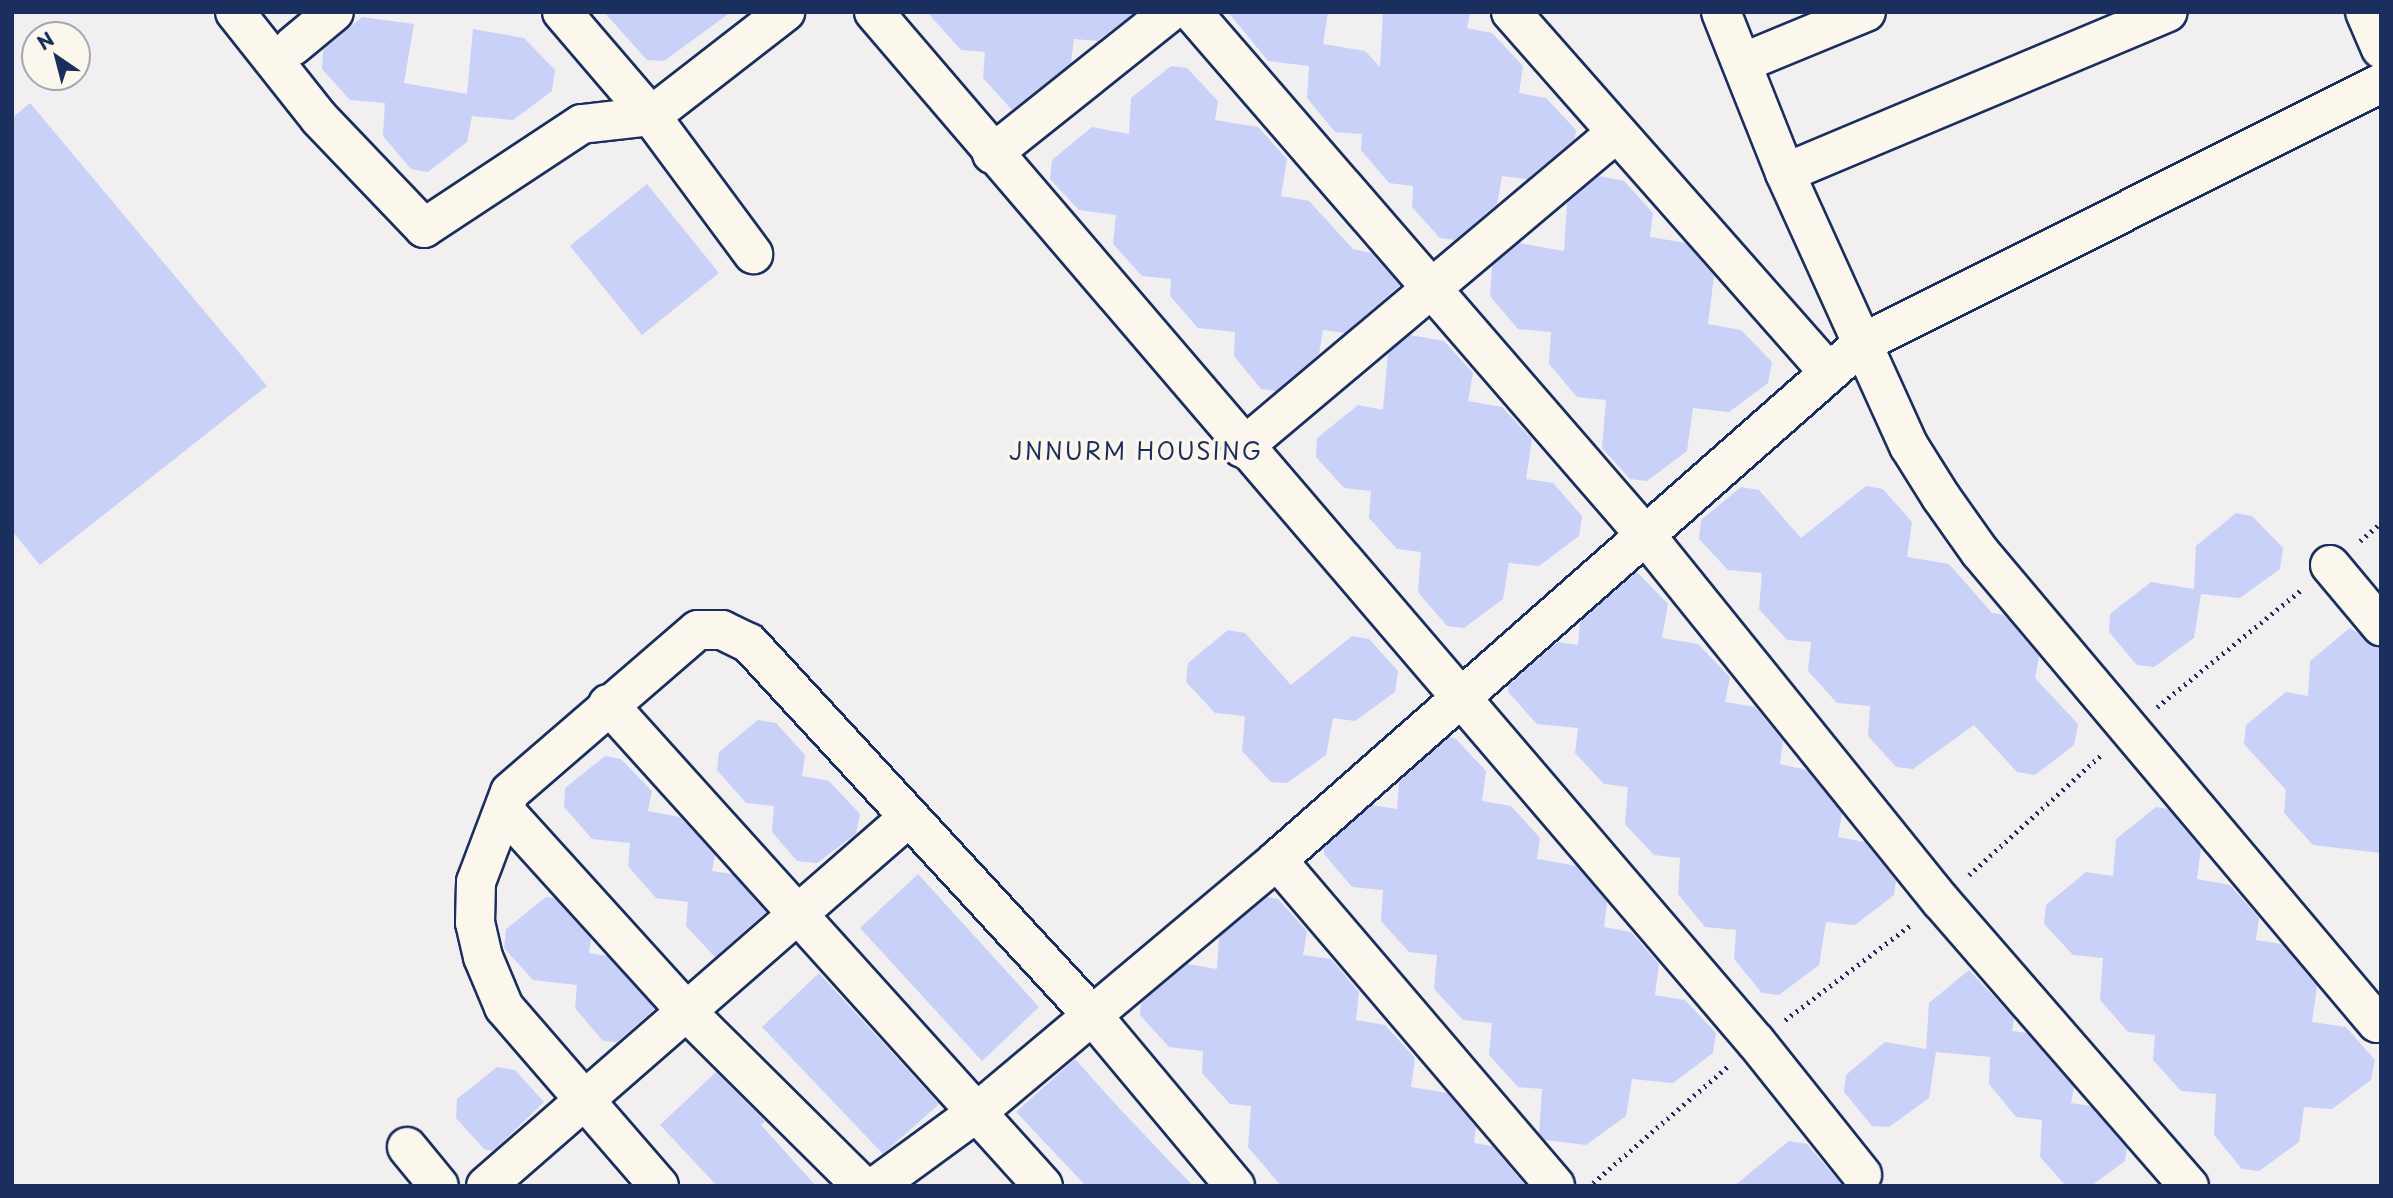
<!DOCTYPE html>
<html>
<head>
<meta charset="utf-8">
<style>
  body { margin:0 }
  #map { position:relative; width:2393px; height:1198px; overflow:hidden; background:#f1efef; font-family:"Playpen Sans",sans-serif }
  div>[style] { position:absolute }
  .building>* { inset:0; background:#c9d1f9 }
  .path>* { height:4.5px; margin-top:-2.25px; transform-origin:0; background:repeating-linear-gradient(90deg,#1b2f5e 0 2px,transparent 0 7px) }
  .roads { filter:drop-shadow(2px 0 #1b2f5e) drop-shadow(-2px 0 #1b2f5e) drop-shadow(0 2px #1b2f5e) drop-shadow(0 -2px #1b2f5e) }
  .minor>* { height:38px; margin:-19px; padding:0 19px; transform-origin:19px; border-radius:19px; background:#fbf7ec }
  span { translate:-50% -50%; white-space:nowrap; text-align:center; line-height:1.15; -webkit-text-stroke:7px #fbf7ec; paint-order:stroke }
  .neighbourhood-label { font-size:23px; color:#1b2f5e; letter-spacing:2px }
  .frame { position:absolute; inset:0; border:14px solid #1b2f5e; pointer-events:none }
  .north { position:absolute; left:21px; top:21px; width:70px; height:70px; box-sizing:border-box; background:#fbf7ec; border:2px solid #a1a7b3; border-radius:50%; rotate:325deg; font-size:19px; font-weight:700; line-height:28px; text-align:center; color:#1b2f5e }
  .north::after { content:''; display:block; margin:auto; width:24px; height:32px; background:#1b2f5e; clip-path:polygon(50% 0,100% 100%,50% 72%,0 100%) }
</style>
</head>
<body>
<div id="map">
  <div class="building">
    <div style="clip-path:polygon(604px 12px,731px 12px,664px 61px,647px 60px)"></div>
    <div style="clip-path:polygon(927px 12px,1135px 12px,1098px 41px,1074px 39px,1071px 63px,1012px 110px,983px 78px,985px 52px,961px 50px)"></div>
    <div style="clip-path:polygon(1228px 12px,1328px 12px,1323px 44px,1365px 51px,1380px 67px,1383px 12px,1470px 12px,1467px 28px,1492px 33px,1523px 66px,1519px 93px,1546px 98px,1576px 130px,1575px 139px,1527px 179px,1502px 176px,1497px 204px,1455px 240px,1440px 238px,1412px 207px,1413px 186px,1389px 183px,1361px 150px,1362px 134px,1335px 132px,1307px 98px,1309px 66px,1268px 61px)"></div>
    <div style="clip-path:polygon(362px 17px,414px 24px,404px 83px,467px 94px,473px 29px,524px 38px,555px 70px,552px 91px,513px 120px,472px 116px,467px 142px,428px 172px,411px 169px,383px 136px,385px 103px,350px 100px,322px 69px,323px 50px)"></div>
    <div style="clip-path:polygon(1171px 66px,1187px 68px,1218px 101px,1215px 120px,1258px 127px,1287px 159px,1281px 196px,1309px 201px,1353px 249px,1371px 253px,1400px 285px,1345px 333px,1323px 330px,1319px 354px,1276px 391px,1261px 389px,1234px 356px,1235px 332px,1198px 328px,1170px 296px,1171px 279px,1142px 276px,1113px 244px,1116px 215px,1079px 210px,1050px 179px,1052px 160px,1092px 127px,1129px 134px,1131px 98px)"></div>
    <div style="clip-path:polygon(30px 103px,267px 386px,40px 565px,12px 531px,12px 118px)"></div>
    <div style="clip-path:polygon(1599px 176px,1624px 181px,1653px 213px,1650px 237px,1686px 243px,1714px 276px,1708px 324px,1741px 330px,1772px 362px,1768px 383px,1729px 412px,1693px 408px,1687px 451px,1647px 481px,1630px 479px,1602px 448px,1606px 400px,1577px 397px,1549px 364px,1551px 332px,1518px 329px,1490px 296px,1492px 266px,1519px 243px,1564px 251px,1567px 203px)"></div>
    <div style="clip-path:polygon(647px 184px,719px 273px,642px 335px,570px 246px)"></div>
    <div style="clip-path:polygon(1410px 335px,1444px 341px,1473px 373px,1468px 401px,1502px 407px,1532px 439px,1526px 479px,1553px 483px,1582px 516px,1579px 536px,1539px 566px,1509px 563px,1503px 599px,1464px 628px,1447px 626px,1418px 592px,1421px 552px,1397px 549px,1369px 518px,1371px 491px,1344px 488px,1316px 457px,1317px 438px,1358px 405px,1383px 410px,1388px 354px)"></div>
    <div style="clip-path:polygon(1866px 486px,1883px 489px,1912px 522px,1907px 557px,1949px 564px,1992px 613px,2004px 615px,2039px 656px,2035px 678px,2078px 724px,2074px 745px,2035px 775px,2017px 772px,1974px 725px,1913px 769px,1896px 767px,1868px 736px,1870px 706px,1837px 703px,1808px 671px,1811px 642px,1787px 640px,1759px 609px,1762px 573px,1728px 570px,1699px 539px,1701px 520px,1741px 487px,1759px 490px,1801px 538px)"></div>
    <div style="clip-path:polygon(2236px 513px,2252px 516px,2283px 548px,2280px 569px,2240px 598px,2201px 594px,2194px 638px,2154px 667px,2137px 665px,2109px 632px,2110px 614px,2151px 582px,2194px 589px,2196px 546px)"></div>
    <div style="clip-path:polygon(1637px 572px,1668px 604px,1662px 638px,1698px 644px,1730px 677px,1725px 702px,1755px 707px,1783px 741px,1780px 764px,1807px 770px,1842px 813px,1838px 837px,1865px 842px,1896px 881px,1894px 895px,1855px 925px,1826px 922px,1819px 965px,1779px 995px,1762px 993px,1734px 959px,1736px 930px,1705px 927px,1678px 894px,1680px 858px,1654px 855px,1625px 824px,1628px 787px,1604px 784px,1575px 753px,1578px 728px,1537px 724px,1508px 692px,1509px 685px,1558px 642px,1578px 645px,1580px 622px)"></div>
    <div style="clip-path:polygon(2350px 628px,2381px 647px,2381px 853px,2313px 845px,2284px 813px,2286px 790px,2244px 744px,2246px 725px,2286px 692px,2308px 696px,2310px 661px)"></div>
    <div style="clip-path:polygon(1228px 630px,1245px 633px,1291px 685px,1352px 636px,1369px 639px,1398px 671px,1395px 692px,1355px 721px,1333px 718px,1326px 755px,1287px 783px,1271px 782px,1242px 751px,1245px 716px,1215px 713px,1186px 682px,1188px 663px)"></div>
    <div style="clip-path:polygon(758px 720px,776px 723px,805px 755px,802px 776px,829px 781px,860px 814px,856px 834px,817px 863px,797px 861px,772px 832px,774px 806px,746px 803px,717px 770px,719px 752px)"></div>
    <div style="clip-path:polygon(1449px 737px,1456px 739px,1486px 771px,1482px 801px,1511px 806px,1540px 838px,1537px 859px,1577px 866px,1607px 902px,1604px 927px,1631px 932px,1659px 964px,1655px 995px,1685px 1000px,1716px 1033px,1713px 1053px,1673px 1083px,1632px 1079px,1626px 1116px,1586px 1145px,1545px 1140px,1539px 1134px,1542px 1089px,1518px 1087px,1489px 1055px,1492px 1023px,1463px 1020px,1434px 989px,1437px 955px,1409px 952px,1381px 921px,1383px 890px,1352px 887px,1324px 854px,1324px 847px,1372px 805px,1397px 809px,1399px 782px)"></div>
    <div style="clip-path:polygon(605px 756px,621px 759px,652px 791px,648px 811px,680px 817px,715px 855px,712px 871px,732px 874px,766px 912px,715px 957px,686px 926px,688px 902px,656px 898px,628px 866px,630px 843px,592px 839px,564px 807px,565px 788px)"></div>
    <div style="clip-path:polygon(2156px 807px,2168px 809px,2201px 849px,2197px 879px,2230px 885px,2259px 918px,2256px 940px,2282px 944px,2317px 986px,2312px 1022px,2346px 1027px,2375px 1060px,2371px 1080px,2332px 1109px,2304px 1107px,2299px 1142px,2259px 1171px,2242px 1169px,2214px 1135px,2216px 1094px,2181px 1091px,2153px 1060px,2155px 1035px,2128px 1032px,2100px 1000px,2103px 958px,2073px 955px,2044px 924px,2046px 905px,2086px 872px,2113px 876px,2116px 839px)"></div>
    <div style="clip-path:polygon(918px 874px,1039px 1007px,982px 1061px,860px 928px)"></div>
    <div style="clip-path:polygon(546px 897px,555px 898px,591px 939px,589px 953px,607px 956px,655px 1009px,617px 1042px,603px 1041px,575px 1008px,577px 985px,533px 980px,504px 948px,506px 929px)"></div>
    <div style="clip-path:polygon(1267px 897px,1278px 899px,1307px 931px,1303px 955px,1331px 959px,1359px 992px,1356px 1020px,1385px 1025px,1415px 1058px,1411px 1087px,1447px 1093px,1476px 1127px,1474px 1143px,1492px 1146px,1526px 1186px,1281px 1186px,1248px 1147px,1251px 1106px,1230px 1104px,1202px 1073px,1203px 1051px,1169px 1047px,1140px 1015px,1141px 1003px,1187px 964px,1217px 969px,1219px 937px)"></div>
    <div style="clip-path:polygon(1969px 970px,2014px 1018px,2012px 1031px,2027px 1033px,2074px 1087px,2071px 1103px,2091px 1106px,2127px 1148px,2125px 1161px,2091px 1186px,2066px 1186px,2040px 1157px,2042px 1120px,2016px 1117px,1989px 1084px,1990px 1057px,1936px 1052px,1929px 1098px,1889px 1127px,1872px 1126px,1844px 1092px,1846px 1075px,1885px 1042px,1926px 1049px,1929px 1003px)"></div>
    <div style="clip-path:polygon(819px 973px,939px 1104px,883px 1154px,762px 1027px)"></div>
    <div style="clip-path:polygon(1075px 1059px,1120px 1109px,1193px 1186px,1086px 1186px,1016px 1112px)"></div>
    <div style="clip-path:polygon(497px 1067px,515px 1070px,544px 1102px,493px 1151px,484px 1149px,456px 1118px,457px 1099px)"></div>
    <div style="clip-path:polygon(716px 1072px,765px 1121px,761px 1125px,816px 1186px,717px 1186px,660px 1125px)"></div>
    <div style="clip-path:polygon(1789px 1141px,1807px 1144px,1843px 1186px,1734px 1186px)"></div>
  </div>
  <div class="path">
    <div style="left:2360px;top:541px;width:28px;rotate:-41deg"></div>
    <div style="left:2157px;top:707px;width:187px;rotate:-39.1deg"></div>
    <div style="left:1969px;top:875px;width:180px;rotate:-42.3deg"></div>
    <div style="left:1785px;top:1020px;width:159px;rotate:-37.1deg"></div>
    <div style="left:1593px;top:1183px;width:180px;rotate:-40.9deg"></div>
  </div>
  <div class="roads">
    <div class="minor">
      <div style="left:235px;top:12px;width:135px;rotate:51.6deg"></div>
      <div style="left:319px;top:118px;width:152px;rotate:46.3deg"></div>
      <div style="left:424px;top:228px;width:189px;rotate:-33.4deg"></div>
      <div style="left:582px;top:124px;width:69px;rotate:-6.6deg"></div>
      <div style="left:651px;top:116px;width:170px;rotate:-37.8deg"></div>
      <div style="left:562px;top:12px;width:137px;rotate:49.4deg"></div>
      <div style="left:651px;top:116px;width:172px;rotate:53.5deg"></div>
      <div style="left:874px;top:12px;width:1356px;rotate:49.43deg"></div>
      <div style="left:1756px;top:1042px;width:170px;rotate:51.4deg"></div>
      <div style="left:1192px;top:12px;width:695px;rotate:49.09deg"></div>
      <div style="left:1647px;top:537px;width:468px;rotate:51.1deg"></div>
      <div style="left:1941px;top:901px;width:378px;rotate:49deg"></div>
      <div style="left:1511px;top:12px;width:479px;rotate:48.6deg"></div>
      <div style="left:1721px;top:12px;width:173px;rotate:68.3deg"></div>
      <div style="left:1785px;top:173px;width:300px;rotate:65.6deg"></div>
      <div style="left:1909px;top:446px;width:60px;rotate:57.9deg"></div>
      <div style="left:1941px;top:497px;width:67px;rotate:54.7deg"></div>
      <div style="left:1980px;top:552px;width:616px;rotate:49.87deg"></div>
      <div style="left:2365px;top:12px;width:40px;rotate:66.6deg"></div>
      <div style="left:293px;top:46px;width:53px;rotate:-39.7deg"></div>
      <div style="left:1742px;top:63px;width:134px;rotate:-22.4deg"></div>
      <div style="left:992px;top:154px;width:228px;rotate:-38.6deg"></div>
      <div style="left:1785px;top:173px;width:415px;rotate:-22.8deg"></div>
      <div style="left:1242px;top:448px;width:489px;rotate:-40.1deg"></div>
      <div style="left:2330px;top:565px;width:80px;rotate:50.1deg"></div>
      <div style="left:608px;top:704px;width:649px;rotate:47.93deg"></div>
      <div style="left:504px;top:810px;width:271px;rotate:47.8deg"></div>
      <div style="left:686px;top:1011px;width:248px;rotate:44.8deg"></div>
      <div style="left:1277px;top:860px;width:428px;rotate:49.5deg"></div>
      <div style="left:407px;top:1147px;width:50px;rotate:50.6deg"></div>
      <div style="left:486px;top:1186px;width:561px;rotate:-41.1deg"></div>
      <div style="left:659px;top:1186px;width:237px;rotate:-130.9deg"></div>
      <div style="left:504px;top:1007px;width:54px;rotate:-112.8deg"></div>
      <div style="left:483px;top:957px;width:35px;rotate:-103deg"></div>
      <div style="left:475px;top:923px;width:41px;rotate:-88.6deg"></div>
      <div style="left:476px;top:882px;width:96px;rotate:-69.3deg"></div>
      <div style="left:510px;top:792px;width:248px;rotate:-40.8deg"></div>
      <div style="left:698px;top:630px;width:24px"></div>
      <div style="left:722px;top:630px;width:30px;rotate:26deg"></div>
      <div style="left:749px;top:643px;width:506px;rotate:47.32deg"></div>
      <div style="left:1092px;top:1015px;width:223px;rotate:50.1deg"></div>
      <div style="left:876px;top:1186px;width:125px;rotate:-36.2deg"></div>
      <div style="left:977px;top:1112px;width:392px;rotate:-40deg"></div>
      <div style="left:1277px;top:860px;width:781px;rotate:-41.42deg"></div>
      <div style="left:1863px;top:343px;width:580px;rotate:-26.65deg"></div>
    </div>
  </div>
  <div class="neighbourhood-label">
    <span style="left:1136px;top:451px">JNNURM HOUSING</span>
  </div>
  <div class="frame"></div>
  <div class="north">N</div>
</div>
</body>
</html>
